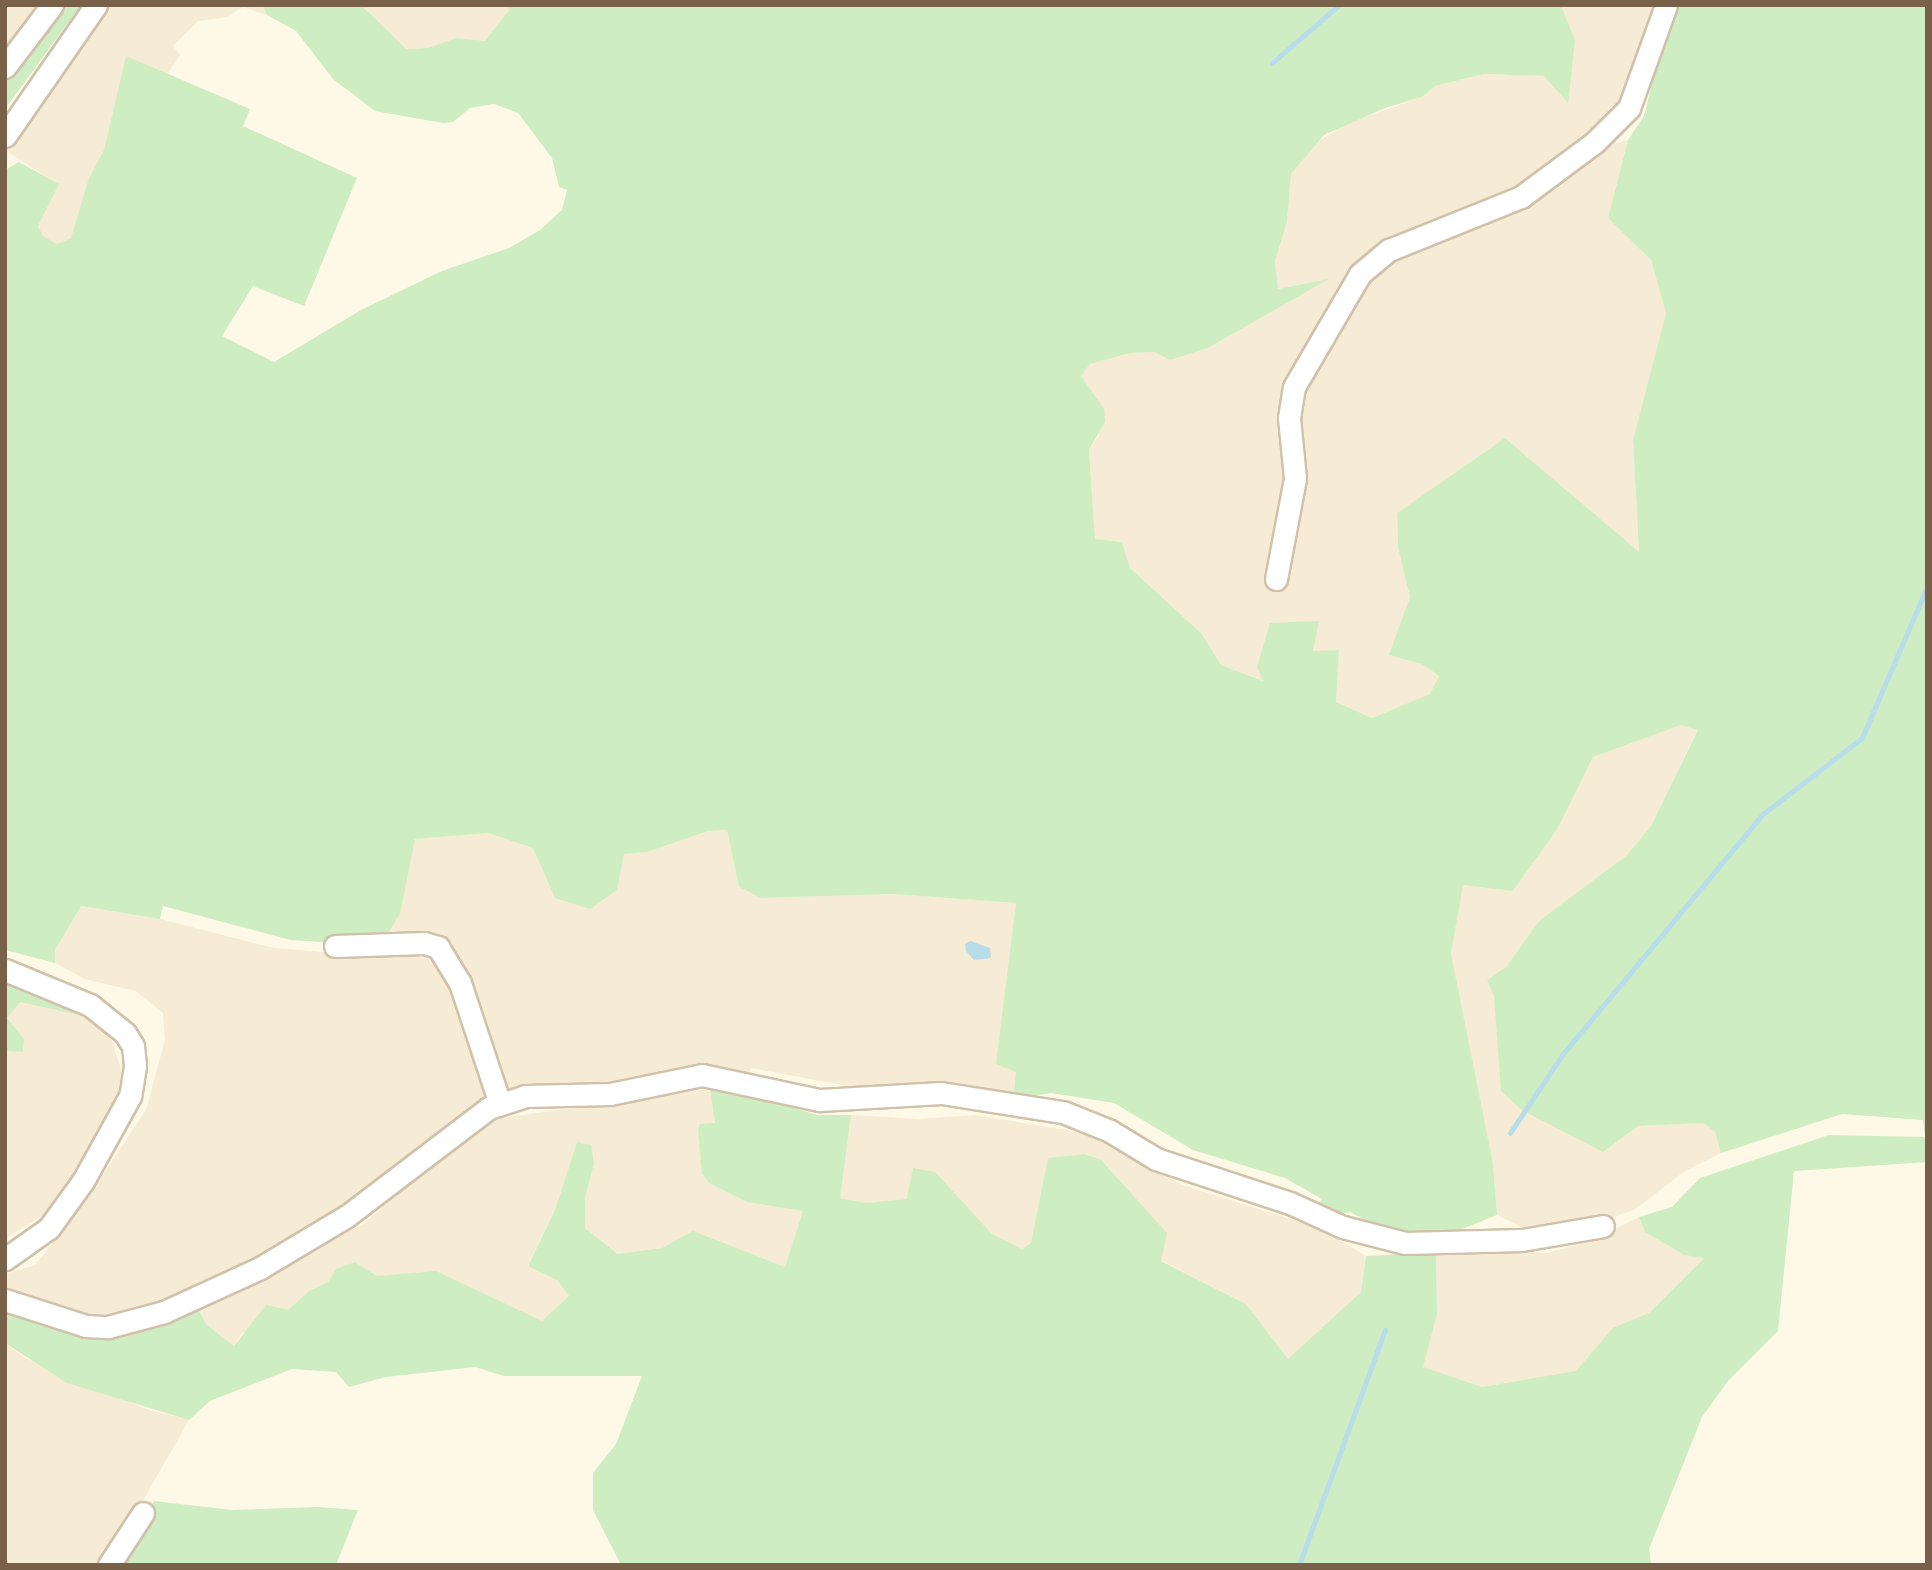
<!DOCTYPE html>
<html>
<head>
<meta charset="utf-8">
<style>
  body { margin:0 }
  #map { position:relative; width:1932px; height:1570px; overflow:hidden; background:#fef8e6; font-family:Inter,sans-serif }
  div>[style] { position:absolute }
  .residential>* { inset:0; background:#f6ebd4 }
  .green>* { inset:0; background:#ceedc3 }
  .water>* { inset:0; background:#b9dce9 }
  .stream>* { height:4.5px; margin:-2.25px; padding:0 2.25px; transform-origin:2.25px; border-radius:2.25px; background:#b9dce9 }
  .roads { filter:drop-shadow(2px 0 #d0c1ab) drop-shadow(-2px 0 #d0c1ab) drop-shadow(0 2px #d0c1ab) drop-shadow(0 -2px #d0c1ab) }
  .minor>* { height:21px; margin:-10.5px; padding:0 10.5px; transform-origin:10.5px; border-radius:10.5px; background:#fff }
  span { translate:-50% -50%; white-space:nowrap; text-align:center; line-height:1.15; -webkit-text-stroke:5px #fffbee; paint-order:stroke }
  .frame { position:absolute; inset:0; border:7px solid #796149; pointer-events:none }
</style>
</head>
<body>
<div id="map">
  <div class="residential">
    <div style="clip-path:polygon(5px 5px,56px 5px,5px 66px)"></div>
    <div style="clip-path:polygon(105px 5px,262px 5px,267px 15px,243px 7px,227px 17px,198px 21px,173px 46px,180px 55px,167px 75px,126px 57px,104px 150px,89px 178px,77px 224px,71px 238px,57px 244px,43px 236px,38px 226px,58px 184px,5px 150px)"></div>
    <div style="clip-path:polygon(361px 5px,504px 5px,510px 9px,485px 42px,456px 38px,428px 48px,405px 49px)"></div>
    <div style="clip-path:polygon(1561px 5px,1660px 5px,1630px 106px,1501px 216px,1541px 198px,1606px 146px,1628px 140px,1608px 218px,1651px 260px,1666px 313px,1633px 440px,1639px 553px,1505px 438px,1397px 513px,1398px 548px,1410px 597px,1390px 655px,1422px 664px,1439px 676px,1431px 694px,1372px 718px,1336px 702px,1339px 651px,1313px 652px,1318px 622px,1298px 624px,1264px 681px,1221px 665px,1201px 633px,1130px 568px,1122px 542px,1095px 539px,1089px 450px,1099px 435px,1090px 391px,1081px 376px,1090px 364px,1130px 353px,1154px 352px,1170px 360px,1208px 348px,1326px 281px,1278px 289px,1275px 261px,1287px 222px,1291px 174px,1312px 145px,1350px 122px,1422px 97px,1435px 86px,1484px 74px,1544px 76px,1575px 40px)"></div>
    <div style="clip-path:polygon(1681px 725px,1698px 729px,1651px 826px,1627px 855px,1540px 920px,1506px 967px,1487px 980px,1494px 997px,1499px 1057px,1523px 1111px,1603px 1152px,1638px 1126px,1704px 1123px,1715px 1132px,1721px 1153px,1685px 1171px,1634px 1210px,1604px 1220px,1523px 1228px,1497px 1215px,1493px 1164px,1458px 1002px,1451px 954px,1463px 884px,1513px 891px,1558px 828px,1593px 757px)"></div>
    <div style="clip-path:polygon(727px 830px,739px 887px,761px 898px,893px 894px,1016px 903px,1009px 963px,1016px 1072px,1013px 1099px,891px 1094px,751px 1068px,746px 1079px,507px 1093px,447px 952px,384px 940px,400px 914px,414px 839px,488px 833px,533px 848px,555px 898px,619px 870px,624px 853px,647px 852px,708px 831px)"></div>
    <div style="clip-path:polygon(81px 906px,160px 919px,274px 948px,371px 956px,407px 953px,429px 960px,452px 976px,489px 1106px,374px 1200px,183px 1301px,89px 1322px,5px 1299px,5px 1274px,35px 1265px,81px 1208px,146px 1110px,165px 1040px,163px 1013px,136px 991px,85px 979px,55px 963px,55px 950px)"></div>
    <div style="clip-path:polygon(20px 1001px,88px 1017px,109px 1032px,122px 1072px,115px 1108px,54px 1208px,5px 1239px,5px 1051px,23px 1052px,24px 1039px,7px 1018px)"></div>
    <div style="clip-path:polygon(710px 1089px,715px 1123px,700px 1137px,702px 1174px,709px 1183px,747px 1202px,803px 1211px,785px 1267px,693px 1232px,662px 1248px,619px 1254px,585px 1228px,585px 1198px,594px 1164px,577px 1142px,555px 1210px,528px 1265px,557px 1280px,569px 1296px,542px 1322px,465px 1285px,377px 1276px,355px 1262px,336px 1269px,328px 1282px,309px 1291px,288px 1310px,241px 1334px,234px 1346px,207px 1325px,196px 1306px,364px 1224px,458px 1140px,501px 1118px)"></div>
    <div style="clip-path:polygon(851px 1115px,919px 1119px,977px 1115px,1077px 1132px,1111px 1145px,1182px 1185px,1319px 1228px,1366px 1256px,1361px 1292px,1288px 1360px,1246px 1304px,1161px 1260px,1100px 1159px,1084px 1154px,1048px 1158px,1031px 1244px,1022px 1250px,992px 1234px,971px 1212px,908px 1199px,866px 1203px,839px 1198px)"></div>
    <div style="clip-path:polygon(1639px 1217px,1645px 1232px,1684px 1255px,1705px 1257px,1649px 1313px,1613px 1329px,1576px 1371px,1482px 1387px,1422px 1367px,1437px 1314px,1436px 1252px,1546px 1253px,1586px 1243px)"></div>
    <div style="clip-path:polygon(5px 1343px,25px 1358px,143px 1408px,189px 1420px,106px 1565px,5px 1565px)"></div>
  </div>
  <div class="green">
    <div style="clip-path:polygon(56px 5px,81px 5px,5px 109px,5px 66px)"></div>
    <div style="clip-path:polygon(262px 5px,361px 5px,406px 49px,428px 48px,456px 38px,485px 41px,510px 9px,504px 5px,1561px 5px,1575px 40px,1568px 103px,1544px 76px,1484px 74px,1435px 86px,1422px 97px,1385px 108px,1324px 135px,1291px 174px,1287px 222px,1275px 261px,1278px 289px,1329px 279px,1208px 348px,1170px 360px,1154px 352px,1130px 353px,1090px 364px,1081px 376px,1104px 409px,1105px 422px,1089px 450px,1095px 539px,1122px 542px,1130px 568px,1201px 633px,1221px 665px,1263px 681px,1257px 667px,1270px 623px,1319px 621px,1313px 651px,1339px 650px,1336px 702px,1372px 718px,1430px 694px,1439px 676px,1422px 664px,1389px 655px,1410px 597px,1398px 548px,1397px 513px,1505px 438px,1639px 552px,1633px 440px,1666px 313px,1651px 260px,1608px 218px,1628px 140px,1644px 116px,1664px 34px,1680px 5px,1927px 5px,1927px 1162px,1794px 1171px,1778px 1331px,1728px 1381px,1702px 1417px,1649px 1549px,1651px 1565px,621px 1565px,593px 1510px,593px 1473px,616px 1444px,642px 1376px,504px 1376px,475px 1367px,386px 1377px,349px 1387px,336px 1372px,292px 1369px,210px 1401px,189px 1420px,67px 1383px,5px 1343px,5px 1313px,62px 1330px,103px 1329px,175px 1320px,196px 1306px,207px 1325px,234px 1346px,266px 1305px,288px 1310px,309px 1291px,328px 1282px,336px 1269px,355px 1262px,377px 1276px,436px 1271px,542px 1321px,569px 1296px,557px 1280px,528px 1266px,555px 1210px,577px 1142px,591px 1145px,594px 1164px,585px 1198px,585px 1228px,618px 1254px,662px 1248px,693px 1231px,785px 1267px,803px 1211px,747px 1202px,709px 1183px,702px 1174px,698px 1129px,700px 1124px,715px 1123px,710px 1089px,731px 1089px,817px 1115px,851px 1115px,840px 1198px,866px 1203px,907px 1199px,913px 1168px,935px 1172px,992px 1234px,1022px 1249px,1031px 1243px,1048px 1158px,1084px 1154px,1100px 1159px,1167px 1233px,1161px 1261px,1246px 1304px,1288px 1359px,1361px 1292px,1366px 1256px,1436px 1252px,1437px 1314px,1423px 1367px,1482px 1387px,1576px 1371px,1613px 1328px,1649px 1313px,1704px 1258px,1684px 1255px,1645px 1232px,1639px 1217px,1672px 1207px,1700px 1178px,1829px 1135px,1925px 1137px,1923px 1120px,1842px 1114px,1721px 1153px,1715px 1132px,1704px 1123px,1638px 1126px,1603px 1152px,1523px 1111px,1501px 1091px,1494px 997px,1487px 980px,1506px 967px,1540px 920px,1627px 855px,1651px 826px,1698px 730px,1681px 725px,1593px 757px,1558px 828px,1513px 891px,1463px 885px,1451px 954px,1493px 1164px,1497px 1215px,1437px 1239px,1370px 1229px,1365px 1220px,1350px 1212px,1336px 1215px,1317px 1206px,1322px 1199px,1285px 1178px,1193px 1150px,1114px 1103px,1051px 1093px,1013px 1099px,1016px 1072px,996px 1064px,1016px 903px,893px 894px,761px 898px,739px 887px,727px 830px,708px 831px,647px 852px,624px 854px,617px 890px,590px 909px,555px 898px,533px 848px,488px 833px,415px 839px,400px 914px,384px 940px,335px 943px,291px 940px,163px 906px,160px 919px,81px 906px,55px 950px,55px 963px,5px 950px,5px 170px,19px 162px,59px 184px,38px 226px,43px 236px,57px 244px,71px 238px,89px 178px,104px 150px,126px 56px,250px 109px,243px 126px,357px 178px,304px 306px,253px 286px,222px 336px,274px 362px,361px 310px,442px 271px,509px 248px,540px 230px,562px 210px,567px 190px,559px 187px,552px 158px,518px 113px,494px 104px,470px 108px,453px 122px,443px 123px,375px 111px,333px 79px,296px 31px,267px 15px)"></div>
    <div style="clip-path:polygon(5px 973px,64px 998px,88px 1017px,20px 1002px,7px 1018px,24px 1039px,23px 1052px,5px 1051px)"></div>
    <div style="clip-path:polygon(154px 1501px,232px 1510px,318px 1507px,358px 1510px,336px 1565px,120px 1565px)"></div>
  </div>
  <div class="water">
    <div style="clip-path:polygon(970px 941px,990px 948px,991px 958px,974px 960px,966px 951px,965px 944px)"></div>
  </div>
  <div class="stream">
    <div style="left:1272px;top:63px;width:89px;rotate:-40.9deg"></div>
    <div style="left:1510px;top:1133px;width:94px;rotate:-56.3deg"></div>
    <div style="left:1562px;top:1055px;width:314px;rotate:-50.2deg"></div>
    <div style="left:1763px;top:814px;width:125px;rotate:-37.5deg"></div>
    <div style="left:1862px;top:738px;width:164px;rotate:-66.7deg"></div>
    <div style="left:1299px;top:1565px;width:250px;rotate:-69.9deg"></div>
  </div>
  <div class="roads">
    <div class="minor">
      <div style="left:5px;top:67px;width:78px;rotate:-52.8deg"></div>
      <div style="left:5px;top:136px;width:160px;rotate:-55.2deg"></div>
      <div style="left:1276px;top:579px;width:103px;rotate:-79.3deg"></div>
      <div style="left:1295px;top:478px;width:60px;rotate:-95.7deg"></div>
      <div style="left:1289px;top:418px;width:31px;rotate:-81deg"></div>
      <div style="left:1294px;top:387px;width:131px;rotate:-59.7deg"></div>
      <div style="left:1360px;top:274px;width:38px;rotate:-40deg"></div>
      <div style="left:1389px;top:250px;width:142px;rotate:-21.9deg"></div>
      <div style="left:1521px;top:197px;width:92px;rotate:-36.6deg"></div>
      <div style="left:1595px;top:142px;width:48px;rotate:-45deg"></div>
      <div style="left:1629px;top:108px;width:109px;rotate:-70.2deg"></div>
      <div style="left:335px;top:946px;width:89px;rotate:-1.9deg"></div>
      <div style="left:424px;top:943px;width:15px;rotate:16deg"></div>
      <div style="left:438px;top:947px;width:42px;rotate:58.6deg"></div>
      <div style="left:460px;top:983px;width:127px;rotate:71.7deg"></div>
      <div style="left:5px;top:970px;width:92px;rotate:22.4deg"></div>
      <div style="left:90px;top:1005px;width:45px;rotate:38.7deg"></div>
      <div style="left:125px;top:1033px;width:15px;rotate:58deg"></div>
      <div style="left:133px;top:1046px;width:20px;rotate:84deg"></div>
      <div style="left:135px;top:1066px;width:30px;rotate:99deg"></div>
      <div style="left:130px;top:1096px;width:97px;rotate:118.9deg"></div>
      <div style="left:83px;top:1181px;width:58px;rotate:125.9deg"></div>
      <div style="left:49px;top:1228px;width:54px;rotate:144.8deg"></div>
      <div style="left:5px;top:1300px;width:85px;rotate:17.8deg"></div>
      <div style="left:86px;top:1326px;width:22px;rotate:3deg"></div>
      <div style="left:108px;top:1327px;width:58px;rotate:-15deg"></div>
      <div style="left:164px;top:1312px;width:106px;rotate:-24.6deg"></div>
      <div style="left:260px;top:1268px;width:101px;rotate:-30.9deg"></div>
      <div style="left:347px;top:1216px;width:178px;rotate:-37.3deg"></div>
      <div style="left:489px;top:1108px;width:38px;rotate:-18deg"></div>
      <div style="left:525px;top:1096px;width:85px;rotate:-1.3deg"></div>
      <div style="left:610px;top:1094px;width:94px;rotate:-11.7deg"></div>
      <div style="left:702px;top:1075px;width:121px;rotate:12deg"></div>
      <div style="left:820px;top:1100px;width:121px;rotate:-3.3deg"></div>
      <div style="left:941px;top:1093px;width:123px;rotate:8.9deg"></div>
      <div style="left:1063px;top:1112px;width:51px;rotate:22deg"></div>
      <div style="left:1110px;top:1131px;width:54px;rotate:31.3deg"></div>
      <div style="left:1156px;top:1159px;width:141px;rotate:18.2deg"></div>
      <div style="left:1290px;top:1203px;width:58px;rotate:24.4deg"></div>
      <div style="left:1343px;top:1227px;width:64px;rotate:14.5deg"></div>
      <div style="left:1405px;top:1243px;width:117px;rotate:-1.5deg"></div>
      <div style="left:1522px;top:1240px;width:82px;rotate:-9.8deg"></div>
      <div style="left:109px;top:1565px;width:62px;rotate:-56.8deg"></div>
    </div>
  </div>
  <div class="frame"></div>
</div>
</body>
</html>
